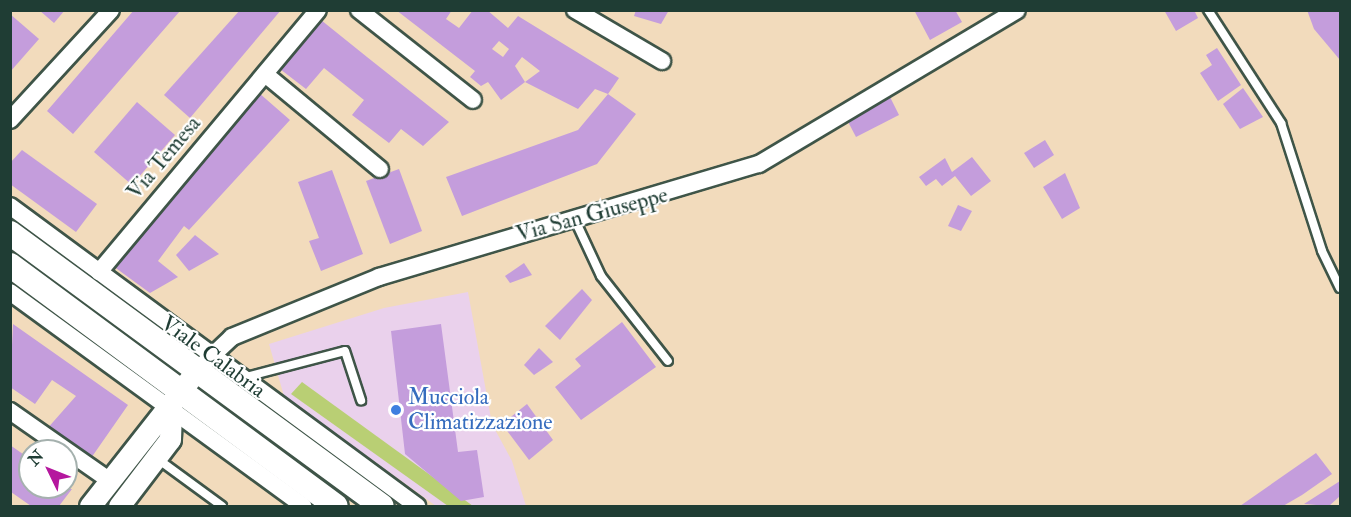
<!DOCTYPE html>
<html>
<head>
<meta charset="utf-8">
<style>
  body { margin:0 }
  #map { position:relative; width:1351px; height:517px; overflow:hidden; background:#f2dbbc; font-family:"IM FELL Double Pica",serif }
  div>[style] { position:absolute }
  .built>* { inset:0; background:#ead1ec }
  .green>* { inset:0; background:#b9cf74 }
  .building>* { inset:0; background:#c49ddc }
  .roads { filter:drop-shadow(2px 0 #3f5548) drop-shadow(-2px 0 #3f5548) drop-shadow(0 2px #3f5548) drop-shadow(0 -2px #3f5548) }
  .service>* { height:8px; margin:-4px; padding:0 4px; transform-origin:4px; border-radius:4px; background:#fff }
  .minor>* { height:16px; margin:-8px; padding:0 8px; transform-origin:8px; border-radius:8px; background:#fff }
  .tertiary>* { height:21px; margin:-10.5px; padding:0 10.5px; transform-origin:10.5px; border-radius:10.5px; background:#fff }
  .secondary>* { height:24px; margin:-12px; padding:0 12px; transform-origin:12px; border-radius:12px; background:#fff }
  .dots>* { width:16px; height:16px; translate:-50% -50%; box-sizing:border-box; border:3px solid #fff; border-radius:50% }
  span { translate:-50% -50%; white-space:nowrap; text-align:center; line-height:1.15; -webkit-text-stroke:4.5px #fff; paint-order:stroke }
  .street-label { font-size:22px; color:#1f3d34 }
  .shop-label { font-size:22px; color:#366cbe }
  .left { translate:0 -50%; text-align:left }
  .frame { position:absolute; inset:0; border:12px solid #1f3d34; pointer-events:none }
  .north { position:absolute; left:18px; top:439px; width:60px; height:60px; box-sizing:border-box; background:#fff; border:2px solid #a5b1ae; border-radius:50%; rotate:313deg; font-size:16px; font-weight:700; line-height:24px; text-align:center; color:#1f3d34 }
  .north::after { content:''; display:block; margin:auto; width:21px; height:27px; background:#b5179e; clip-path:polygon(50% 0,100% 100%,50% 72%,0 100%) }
</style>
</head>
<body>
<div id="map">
  <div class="built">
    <div style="clip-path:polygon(468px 292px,492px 424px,512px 461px,526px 506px,436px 506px,284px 396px,269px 344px,384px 308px)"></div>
  </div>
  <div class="green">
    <div style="clip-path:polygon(302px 382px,473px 506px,448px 506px,291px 394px)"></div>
  </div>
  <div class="building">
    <div style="clip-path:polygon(39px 10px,65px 10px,54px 23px)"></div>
    <div style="clip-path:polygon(134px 10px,187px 10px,180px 11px,73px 134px,47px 111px)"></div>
    <div style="clip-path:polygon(240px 10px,281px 10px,190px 118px,164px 95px)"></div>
    <div style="clip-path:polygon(evenodd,396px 10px,452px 10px,446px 19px,459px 28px,473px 10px,487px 10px,508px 28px,518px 16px,619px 78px,608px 94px,595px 89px,578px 109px,525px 82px,501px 100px,488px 82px,481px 86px,470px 77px,475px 71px,396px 10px,499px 41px,509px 49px,503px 57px,492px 49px,499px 41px,396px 10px,522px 57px,540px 71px,525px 82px,515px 66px,522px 57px)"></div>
    <div style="clip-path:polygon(636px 10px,669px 10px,661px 24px,634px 16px)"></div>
    <div style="clip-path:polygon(914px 10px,955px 10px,962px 22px,930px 40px)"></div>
    <div style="clip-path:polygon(1164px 10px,1194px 10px,1198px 18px,1176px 31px)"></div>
    <div style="clip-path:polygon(1307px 10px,1340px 10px,1340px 60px,1314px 29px)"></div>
    <div style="clip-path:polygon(10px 14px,39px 39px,10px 72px)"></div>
    <div style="clip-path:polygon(321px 20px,367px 57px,449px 122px,423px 146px,401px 129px,389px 143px,352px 115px,364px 100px,324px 68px,306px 89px,280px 69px)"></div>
    <div style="clip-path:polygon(1217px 48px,1241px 85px,1218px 101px,1200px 73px,1212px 65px,1206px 55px)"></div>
    <div style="clip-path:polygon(1243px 88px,1263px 117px,1240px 129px,1223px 104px)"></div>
    <div style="clip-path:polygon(259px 93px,290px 120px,189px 230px,184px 226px,158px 261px,178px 277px,150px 293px,113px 266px)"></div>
    <div style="clip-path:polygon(888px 93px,899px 115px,856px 137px,845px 116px)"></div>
    <div style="clip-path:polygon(608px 94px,636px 114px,597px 164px,462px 216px,446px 177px,578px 130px)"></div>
    <div style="clip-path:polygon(137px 102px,175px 135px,132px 185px,94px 152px)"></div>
    <div style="clip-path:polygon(1045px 140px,1054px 155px,1034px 168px,1024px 153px)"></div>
    <div style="clip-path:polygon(22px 150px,97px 204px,76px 232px,10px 184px,10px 163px)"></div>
    <div style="clip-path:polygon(972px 157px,991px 181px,971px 196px,955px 176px,942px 186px,936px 179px,926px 186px,919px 177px,945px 158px,952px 172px)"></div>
    <div style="clip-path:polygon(399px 169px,422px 231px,390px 244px,366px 181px)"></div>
    <div style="clip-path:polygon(332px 170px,363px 254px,321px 271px,309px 241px,319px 238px,298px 182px)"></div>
    <div style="clip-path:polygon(1065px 173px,1080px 208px,1062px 219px,1043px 187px)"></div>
    <div style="clip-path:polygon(958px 205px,972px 211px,961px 231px,948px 226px)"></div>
    <div style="clip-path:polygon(195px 235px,219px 254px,189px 271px,176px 255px)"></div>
    <div style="clip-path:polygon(524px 263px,532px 275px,510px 283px,505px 276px)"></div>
    <div style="clip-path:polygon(582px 289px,592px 300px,560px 340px,545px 326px)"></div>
    <div style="clip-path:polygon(622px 322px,656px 367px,581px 420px,555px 387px,581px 366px,575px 359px)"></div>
    <div style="clip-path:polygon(13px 324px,128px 405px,89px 461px,46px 430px,76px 396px,52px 380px,35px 404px,10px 387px)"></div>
    <div style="clip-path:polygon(441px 324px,458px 452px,477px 450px,484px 497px,461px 501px,405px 454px,391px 331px)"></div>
    <div style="clip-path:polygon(539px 348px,553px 362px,534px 375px,524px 365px)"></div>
    <div style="clip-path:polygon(527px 404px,553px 440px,529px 460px,502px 424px)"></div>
    <div style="clip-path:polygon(10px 445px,30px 459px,30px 487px,72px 489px,59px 506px,31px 506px,11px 492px)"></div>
    <div style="clip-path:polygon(1316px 453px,1332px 474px,1302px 495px,1283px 506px,1240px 506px)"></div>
    <div style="clip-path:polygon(1340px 481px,1340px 496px,1329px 506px,1304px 504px)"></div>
  </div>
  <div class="roads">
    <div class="service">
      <div style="left:1208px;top:10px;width:135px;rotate:57.1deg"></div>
      <div style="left:1281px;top:123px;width:134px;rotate:72.2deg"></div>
      <div style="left:1322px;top:251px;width:41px;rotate:64.1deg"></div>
      <div style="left:574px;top:218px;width:64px;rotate:65deg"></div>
      <div style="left:601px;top:276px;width:108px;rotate:51.8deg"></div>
      <div style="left:242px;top:378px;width:106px;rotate:-14.7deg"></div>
      <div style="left:345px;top:351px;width:52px;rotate:71.9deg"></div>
      <div style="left:155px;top:457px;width:83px;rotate:36.2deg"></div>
    </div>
    <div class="minor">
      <div style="left:359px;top:10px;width:145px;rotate:38.3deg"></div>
      <div style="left:575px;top:10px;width:101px;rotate:30.4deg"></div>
      <div style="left:265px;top:74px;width:149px;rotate:39.6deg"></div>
      <div style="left:10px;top:120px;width:149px;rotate:-47.4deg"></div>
      <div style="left:10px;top:206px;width:506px;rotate:36.39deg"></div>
      <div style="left:99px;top:272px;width:341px;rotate:-50.1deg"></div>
      <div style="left:10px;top:292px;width:363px;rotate:36.1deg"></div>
      <div style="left:197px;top:370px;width:48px;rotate:-43.3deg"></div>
      <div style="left:232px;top:337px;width:159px;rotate:-22.2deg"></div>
      <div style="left:379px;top:277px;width:396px;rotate:-16.6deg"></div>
      <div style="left:759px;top:164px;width:300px;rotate:-30.8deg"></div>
      <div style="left:10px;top:411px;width:121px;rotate:34.9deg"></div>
    </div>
    <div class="tertiary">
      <div style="left:90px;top:506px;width:173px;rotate:-51.8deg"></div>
      <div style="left:119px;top:506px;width:84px;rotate:-52.7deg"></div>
      <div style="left:170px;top:439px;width:33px;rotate:-88deg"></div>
    </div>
    <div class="secondary">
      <div style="left:10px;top:233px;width:461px;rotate:36.3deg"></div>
      <div style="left:10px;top:265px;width:405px;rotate:36.5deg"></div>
    </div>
  </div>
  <div class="dots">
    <div style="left:396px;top:410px;background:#3f7fe0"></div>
  </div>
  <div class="street-label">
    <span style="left:164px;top:158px;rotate:-50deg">Via Temesa</span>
    <span style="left:592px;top:215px;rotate:-15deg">Via San Giuseppe</span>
    <span style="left:213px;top:357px;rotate:36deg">Viale Calabria</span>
  </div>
  <div class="shop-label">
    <span class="left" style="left:408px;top:410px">Mucciola<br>Climatizzazione</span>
  </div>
  <div class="frame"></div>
  <div class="north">N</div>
</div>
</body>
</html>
